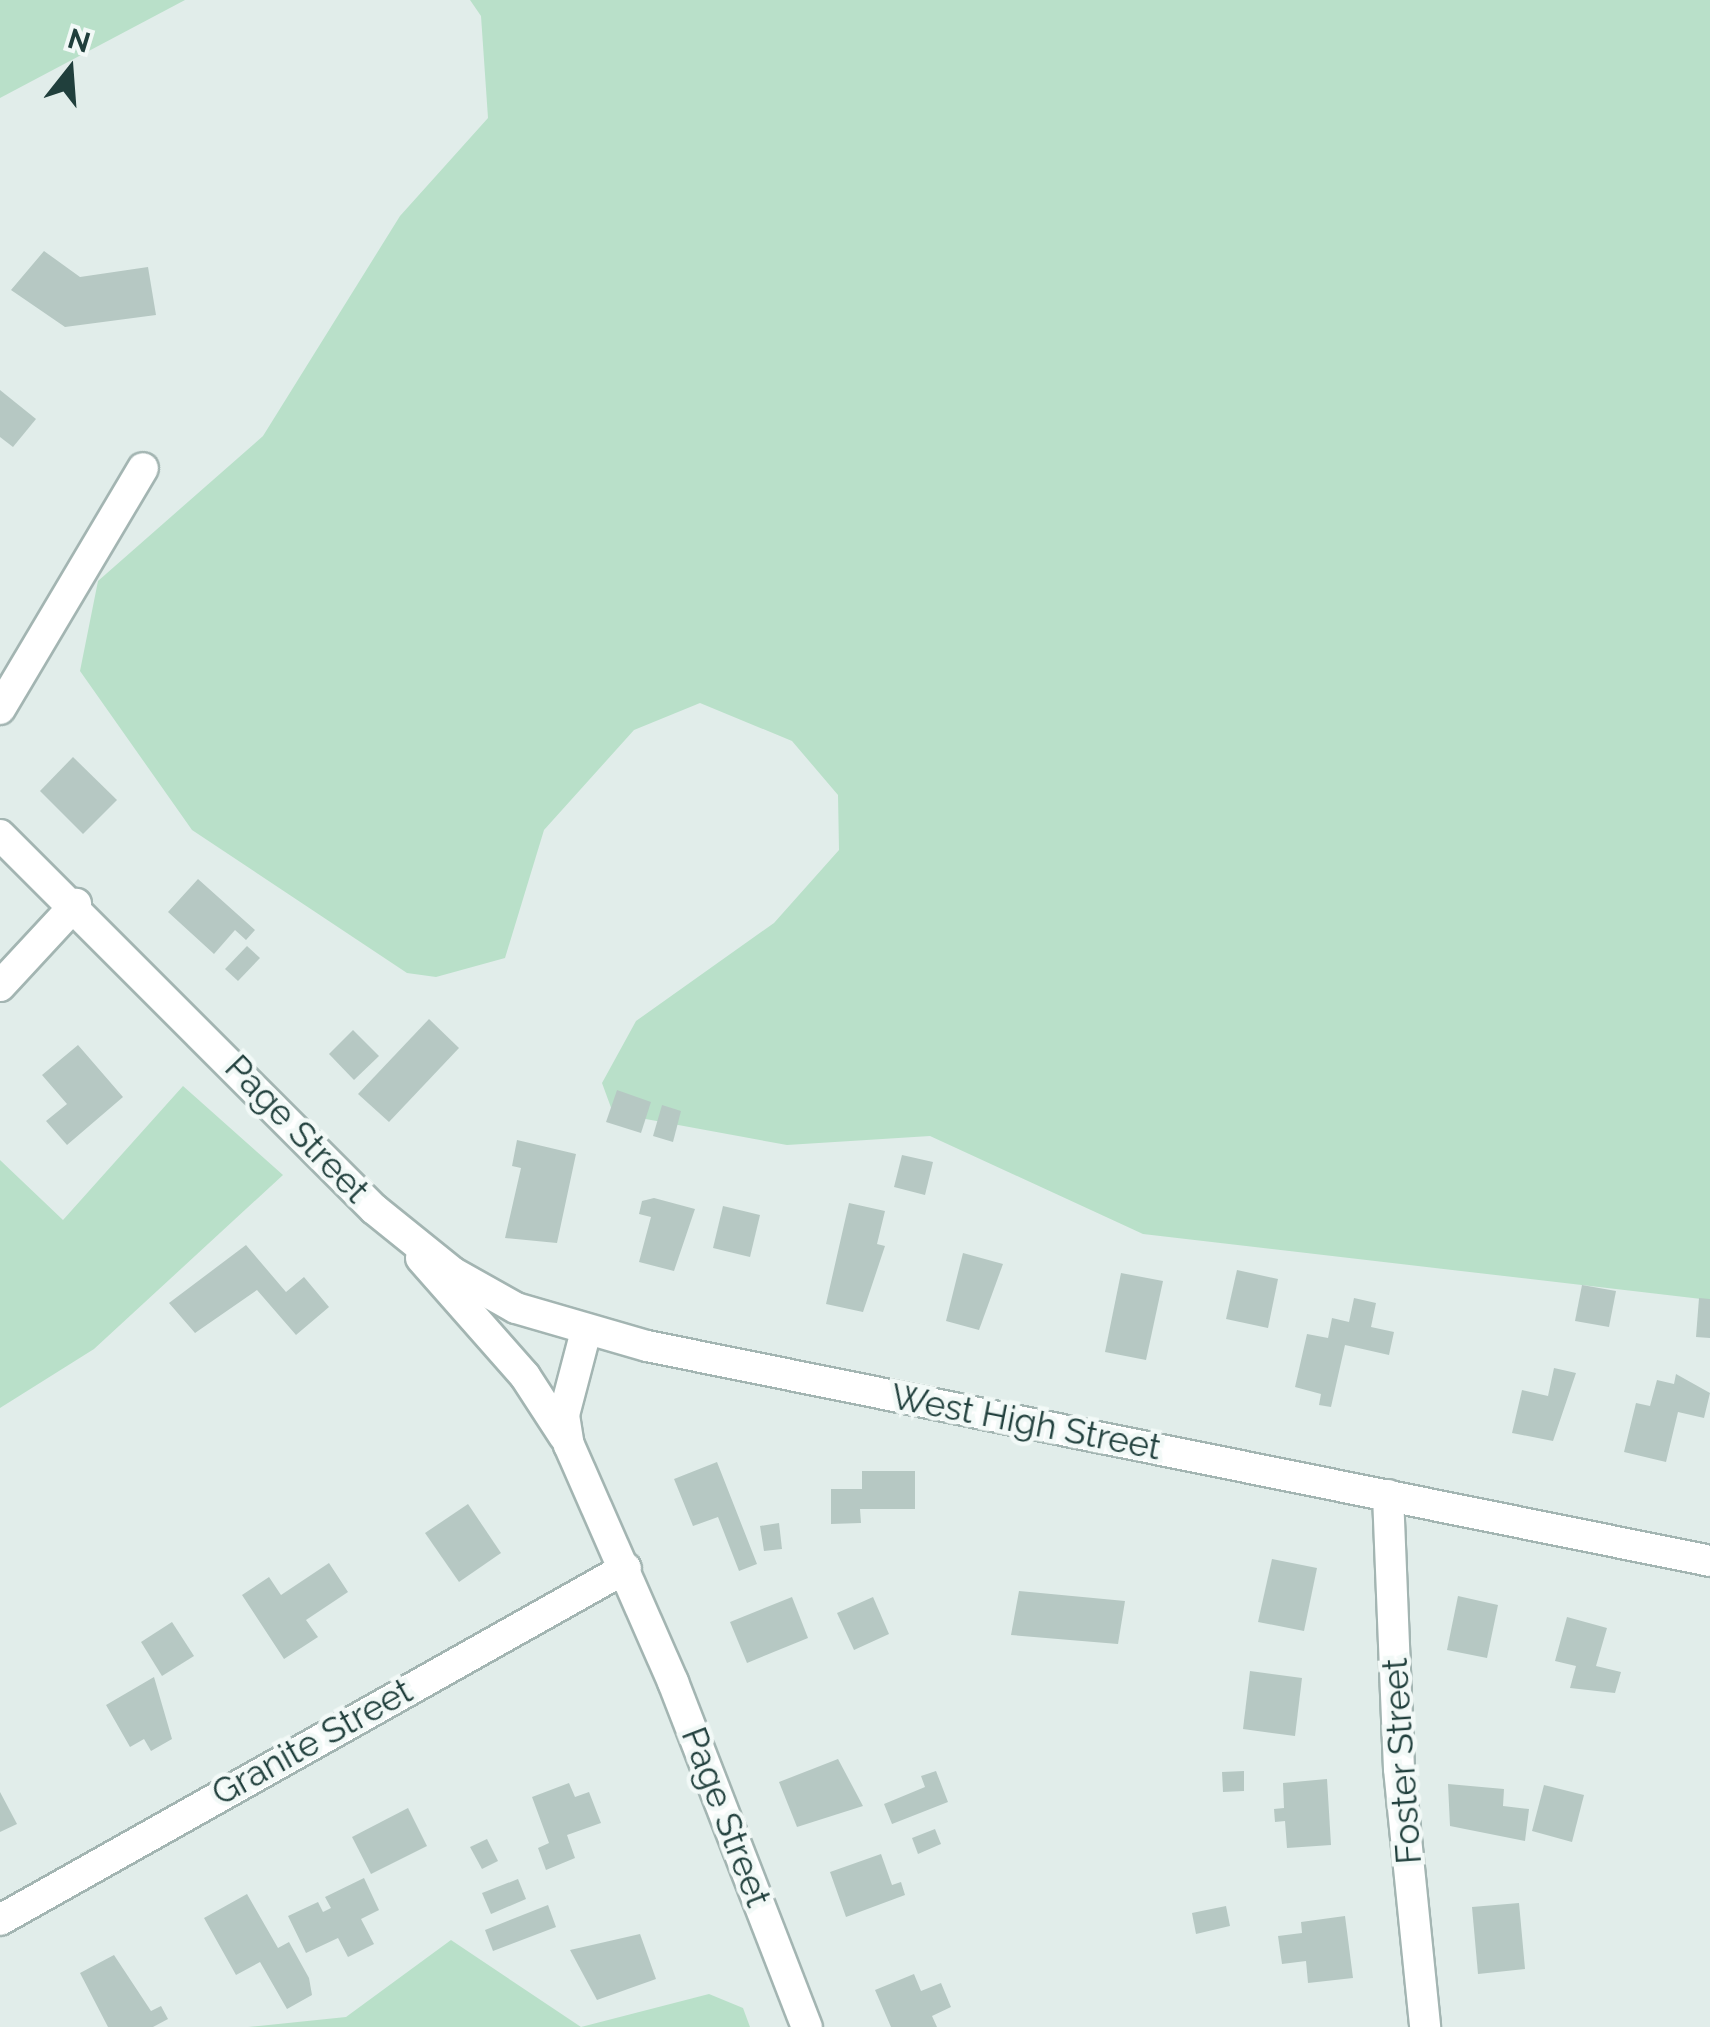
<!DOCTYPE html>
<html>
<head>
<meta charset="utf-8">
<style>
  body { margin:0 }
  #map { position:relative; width:1710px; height:2027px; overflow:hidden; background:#e1edea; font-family:Raleway,sans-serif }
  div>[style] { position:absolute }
  .green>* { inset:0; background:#b9e0c9 }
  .building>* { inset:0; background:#b6c8c3 }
  .roads { filter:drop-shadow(2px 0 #a3b5b2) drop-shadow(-2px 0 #a3b5b2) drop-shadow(0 2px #a3b5b2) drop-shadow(0 -2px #a3b5b2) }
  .minor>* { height:30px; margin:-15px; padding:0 15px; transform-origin:15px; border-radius:15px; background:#fff }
  .tertiary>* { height:30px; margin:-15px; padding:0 15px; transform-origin:15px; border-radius:15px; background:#fff }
  .secondary>* { height:30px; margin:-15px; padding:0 15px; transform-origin:15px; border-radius:15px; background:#fff }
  span { translate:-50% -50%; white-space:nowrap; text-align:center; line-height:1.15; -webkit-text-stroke:9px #f2f9f7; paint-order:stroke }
  .street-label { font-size:35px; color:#203f3c }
  .north { position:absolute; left:20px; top:20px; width:100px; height:100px; -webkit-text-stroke:8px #f2f9f7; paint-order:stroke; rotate:17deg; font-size:28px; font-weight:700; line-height:40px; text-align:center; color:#203f3c }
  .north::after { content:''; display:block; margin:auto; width:35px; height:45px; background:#203f3c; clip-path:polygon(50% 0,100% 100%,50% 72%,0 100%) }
</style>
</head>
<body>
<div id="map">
  <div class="green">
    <div style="clip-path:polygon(0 0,185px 0,0 98px)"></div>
    <div style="clip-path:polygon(470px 0,1710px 0,1710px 1300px,1143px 1234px,930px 1136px,787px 1145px,613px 1113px,602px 1083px,636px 1021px,774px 923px,839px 850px,838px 795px,792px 741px,700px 703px,634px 730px,544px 830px,505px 958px,436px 977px,407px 973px,192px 830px,80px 671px,98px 581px,263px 436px,400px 216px,488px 118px,481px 16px)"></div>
    <div style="clip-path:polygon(183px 1086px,283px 1175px,94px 1349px,0 1408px,0 1160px,63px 1220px)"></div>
    <div style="clip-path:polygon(451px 1940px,581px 2027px,709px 1994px,743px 2008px,750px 2027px,248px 2027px,346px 2017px)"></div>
  </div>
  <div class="building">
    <div style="clip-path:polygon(44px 251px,80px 277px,148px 267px,156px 315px,65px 327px,11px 290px)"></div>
    <div style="clip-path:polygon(0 390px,36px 419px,13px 447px,0 437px)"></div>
    <div style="clip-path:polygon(73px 757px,117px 800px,83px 834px,40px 791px)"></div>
    <div style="clip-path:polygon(198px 879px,255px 930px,246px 940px,235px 930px,214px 954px,168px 912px)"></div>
    <div style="clip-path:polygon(247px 946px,260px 958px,238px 981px,225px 969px)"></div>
    <div style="clip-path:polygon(429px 1019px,459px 1048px,389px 1122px,358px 1094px)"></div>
    <div style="clip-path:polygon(353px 1030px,379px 1056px,354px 1080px,329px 1054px)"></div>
    <div style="clip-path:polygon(78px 1045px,123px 1097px,67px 1145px,46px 1121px,67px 1104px,42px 1075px)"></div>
    <div style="clip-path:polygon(617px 1090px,651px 1102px,641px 1133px,606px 1122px)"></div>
    <div style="clip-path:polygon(662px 1105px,681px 1111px,673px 1142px,653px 1136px)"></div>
    <div style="clip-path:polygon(517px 1140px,576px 1154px,557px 1243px,505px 1238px,521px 1168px,512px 1166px)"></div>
    <div style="clip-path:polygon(902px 1155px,933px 1162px,925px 1195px,894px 1187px)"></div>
    <div style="clip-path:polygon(654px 1198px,695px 1209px,674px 1271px,639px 1262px,651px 1217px,639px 1214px,642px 1201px)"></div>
    <div style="clip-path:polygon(849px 1203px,885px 1211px,877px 1244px,885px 1246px,863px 1312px,826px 1304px)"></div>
    <div style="clip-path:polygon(723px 1206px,760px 1215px,750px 1257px,713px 1248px)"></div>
    <div style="clip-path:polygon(246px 1245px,286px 1292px,304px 1277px,329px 1307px,296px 1335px,257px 1290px,195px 1333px,169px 1303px)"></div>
    <div style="clip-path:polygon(963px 1253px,1003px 1264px,979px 1330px,946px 1321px)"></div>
    <div style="clip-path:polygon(1237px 1270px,1278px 1279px,1268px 1328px,1226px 1319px)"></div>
    <div style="clip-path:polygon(1121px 1273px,1163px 1281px,1146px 1360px,1105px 1352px)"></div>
    <div style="clip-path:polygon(1582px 1285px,1616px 1291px,1609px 1327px,1575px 1321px)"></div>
    <div style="clip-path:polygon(1354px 1298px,1376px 1303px,1371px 1327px,1394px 1332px,1389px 1355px,1345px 1345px,1331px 1407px,1319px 1405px,1321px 1394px,1295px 1387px,1307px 1334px,1328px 1338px,1332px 1318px,1349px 1322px)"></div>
    <div style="clip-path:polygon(1699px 1298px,1710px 1299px,1710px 1338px,1696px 1337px)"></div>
    <div style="clip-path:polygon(1554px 1368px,1576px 1373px,1553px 1441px,1512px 1433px,1522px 1390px,1548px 1396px)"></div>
    <div style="clip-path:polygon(1676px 1374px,1710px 1393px,1704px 1418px,1678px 1412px,1666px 1462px,1624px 1452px,1636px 1403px,1650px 1406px,1657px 1380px,1674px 1384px)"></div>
    <div style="clip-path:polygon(717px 1462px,757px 1564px,739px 1571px,718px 1517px,693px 1526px,674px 1479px)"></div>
    <div style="clip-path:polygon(862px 1471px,915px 1471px,915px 1509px,860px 1509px,861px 1523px,831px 1524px,831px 1489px,862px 1489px)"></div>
    <div style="clip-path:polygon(468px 1504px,501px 1553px,459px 1582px,425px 1533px)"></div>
    <div style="clip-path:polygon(779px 1523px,782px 1549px,764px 1551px,760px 1526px)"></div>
    <div style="clip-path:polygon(1272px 1559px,1317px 1568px,1304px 1631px,1258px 1622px)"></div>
    <div style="clip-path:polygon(329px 1563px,348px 1592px,306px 1620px,318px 1637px,284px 1659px,242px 1595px,269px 1577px,281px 1595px)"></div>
    <div style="clip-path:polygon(1019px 1591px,1125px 1601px,1118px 1644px,1011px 1635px)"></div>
    <div style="clip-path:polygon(1458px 1596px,1498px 1605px,1487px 1658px,1447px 1650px)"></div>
    <div style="clip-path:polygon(792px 1597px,808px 1638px,747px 1663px,730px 1622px)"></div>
    <div style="clip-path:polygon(873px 1597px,889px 1634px,854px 1650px,837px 1613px)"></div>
    <div style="clip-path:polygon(1567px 1617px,1607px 1628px,1596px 1666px,1621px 1672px,1615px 1693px,1570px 1688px,1576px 1666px,1555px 1661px)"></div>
    <div style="clip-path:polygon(172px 1622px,194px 1656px,162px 1676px,141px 1642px)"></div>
    <div style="clip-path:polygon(1250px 1671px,1302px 1678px,1295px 1736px,1243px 1729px)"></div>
    <div style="clip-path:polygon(154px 1677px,172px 1739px,151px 1751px,144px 1739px,130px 1747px,106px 1705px)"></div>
    <div style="clip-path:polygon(838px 1759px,863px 1806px,797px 1827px,779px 1782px)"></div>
    <div style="clip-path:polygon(936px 1771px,948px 1802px,892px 1824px,884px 1804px,925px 1787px,921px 1776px)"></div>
    <div style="clip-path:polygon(1244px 1771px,1244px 1791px,1223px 1792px,1222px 1772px)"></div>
    <div style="clip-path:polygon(1327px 1779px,1331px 1845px,1287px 1848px,1285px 1821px,1275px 1822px,1274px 1809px,1284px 1808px,1283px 1783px)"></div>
    <div style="clip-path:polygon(569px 1783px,575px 1797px,589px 1792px,601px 1823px,567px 1835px,575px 1858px,546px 1870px,538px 1848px,549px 1843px,532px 1797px)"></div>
    <div style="clip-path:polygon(1448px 1784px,1504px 1789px,1503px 1806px,1529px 1809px,1525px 1841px,1450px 1826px)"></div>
    <div style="clip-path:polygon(1544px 1785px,1584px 1795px,1572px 1842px,1532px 1831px)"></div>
    <div style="clip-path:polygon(0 1792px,17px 1824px,0 1832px)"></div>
    <div style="clip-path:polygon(408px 1808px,427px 1846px,371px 1874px,352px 1837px)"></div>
    <div style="clip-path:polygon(935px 1829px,941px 1844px,918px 1854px,912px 1838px)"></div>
    <div style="clip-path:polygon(487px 1839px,498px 1861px,482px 1869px,470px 1847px)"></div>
    <div style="clip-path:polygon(881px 1854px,892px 1885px,901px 1882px,905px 1895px,846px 1917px,830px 1872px)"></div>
    <div style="clip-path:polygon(364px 1878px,379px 1910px,361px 1919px,374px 1944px,348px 1957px,338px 1938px,306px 1953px,288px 1916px,318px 1902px,323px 1912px,331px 1908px,325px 1897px)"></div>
    <div style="clip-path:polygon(518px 1879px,526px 1899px,491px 1914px,482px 1893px)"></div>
    <div style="clip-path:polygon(247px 1894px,278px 1948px,289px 1942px,309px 1978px,312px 1995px,287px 2009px,260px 1962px,236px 1975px,204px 1918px)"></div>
    <div style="clip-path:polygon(1519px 1903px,1525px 1969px,1478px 1974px,1472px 1907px)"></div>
    <div style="clip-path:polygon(548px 1905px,556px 1927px,493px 1951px,485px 1930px)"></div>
    <div style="clip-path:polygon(1226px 1906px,1230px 1926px,1196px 1934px,1192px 1913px)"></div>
    <div style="clip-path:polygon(1345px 1916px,1353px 1978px,1308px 1983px,1306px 1961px,1282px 1964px,1278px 1936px,1302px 1933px,1301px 1922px)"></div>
    <div style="clip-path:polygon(640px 1934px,656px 1979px,597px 2000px,570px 1950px)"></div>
    <div style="clip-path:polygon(114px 1955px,151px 2011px,161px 2006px,168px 2019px,153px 2027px,108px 2027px,80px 1973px)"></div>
    <div style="clip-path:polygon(914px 1974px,921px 1991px,941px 1983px,951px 2007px,932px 2016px,937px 2027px,891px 2027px,875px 1990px)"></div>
  </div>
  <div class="roads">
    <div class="minor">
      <div style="left:0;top:709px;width:280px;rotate:-59.3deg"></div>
      <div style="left:0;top:986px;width:112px;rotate:-47.2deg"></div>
      <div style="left:1388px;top:1495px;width:274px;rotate:87.7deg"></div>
      <div style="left:1399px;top:1769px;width:259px;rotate:84.2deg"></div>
      <div style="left:0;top:1920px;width:718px;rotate:-29.35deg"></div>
    </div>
    <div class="tertiary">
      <div style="left:421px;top:1258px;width:157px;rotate:48.6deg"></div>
      <div style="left:525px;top:1376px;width:72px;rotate:57deg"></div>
      <div style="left:586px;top:1331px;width:87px;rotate:104.7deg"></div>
      <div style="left:564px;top:1415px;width:30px;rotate:81deg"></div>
      <div style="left:569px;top:1445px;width:259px;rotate:66.3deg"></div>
      <div style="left:673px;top:1682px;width:370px;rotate:68.8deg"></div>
    </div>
    <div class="secondary">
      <div style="left:0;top:835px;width:529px;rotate:45deg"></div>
      <div style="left:374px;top:1209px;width:100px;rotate:38.9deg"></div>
      <div style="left:452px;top:1272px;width:73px;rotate:29.4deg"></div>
      <div style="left:516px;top:1308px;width:136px;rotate:16.2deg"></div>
      <div style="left:647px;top:1346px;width:1085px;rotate:11.43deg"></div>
    </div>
  </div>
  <div class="street-label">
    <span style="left:297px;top:1129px;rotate:46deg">Page Street</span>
    <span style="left:1026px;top:1422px;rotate:11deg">West High Street</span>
    <span style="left:312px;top:1742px;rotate:-29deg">Granite Street</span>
    <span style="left:1402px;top:1761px;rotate:-94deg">Foster Street</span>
    <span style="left:726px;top:1817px;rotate:69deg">Page Street</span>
  </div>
  <div class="north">N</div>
</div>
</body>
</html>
